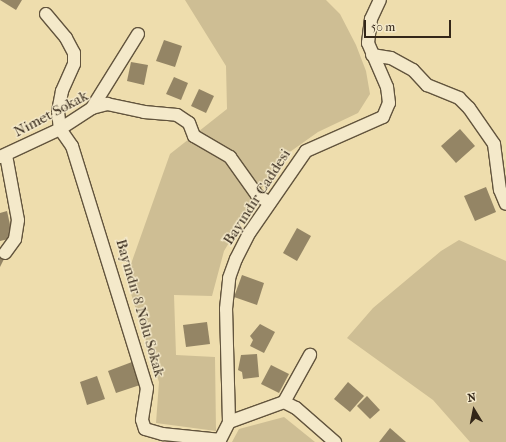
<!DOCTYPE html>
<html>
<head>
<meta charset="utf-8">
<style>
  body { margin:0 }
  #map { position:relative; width:506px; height:442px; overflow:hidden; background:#eeddad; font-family:"IM FELL French Canon",serif }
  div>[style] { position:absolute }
  .green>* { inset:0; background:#cebe94 }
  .building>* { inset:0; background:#948565 }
  .roads { filter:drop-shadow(1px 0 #62543d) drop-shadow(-1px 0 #62543d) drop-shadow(0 1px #62543d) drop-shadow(0 -1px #62543d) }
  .street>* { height:12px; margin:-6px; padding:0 6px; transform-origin:6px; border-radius:6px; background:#f4e9ca }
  span { translate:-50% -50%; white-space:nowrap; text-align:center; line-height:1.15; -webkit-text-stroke:3px #f4e9ca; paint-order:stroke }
  .street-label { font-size:15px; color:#332618 }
  .north { position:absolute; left:454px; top:390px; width:40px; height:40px; -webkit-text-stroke:3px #f4e9ca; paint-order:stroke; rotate:350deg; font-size:11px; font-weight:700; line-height:16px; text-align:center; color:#332618 }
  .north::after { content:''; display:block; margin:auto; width:14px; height:18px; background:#332618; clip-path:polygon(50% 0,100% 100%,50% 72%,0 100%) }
  .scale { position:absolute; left:364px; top:20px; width:87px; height:18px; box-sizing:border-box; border:2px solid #332618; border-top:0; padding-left:5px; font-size:12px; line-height:14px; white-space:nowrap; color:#332618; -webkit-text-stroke:3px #f4e9ca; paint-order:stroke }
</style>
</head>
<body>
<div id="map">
  <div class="green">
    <div style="clip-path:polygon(185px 0,326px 0,340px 14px,356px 45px,366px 71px,370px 94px,358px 113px,318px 132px,287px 154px,268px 178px,224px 251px,212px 296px,174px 295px,176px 355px,215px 357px,216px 431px,156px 423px,159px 382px,126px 278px,170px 154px,227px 109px,226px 66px)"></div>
    <div style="clip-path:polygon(459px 240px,506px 261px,506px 442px,470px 442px,433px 400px,347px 338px,373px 308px,441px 251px)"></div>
    <div style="clip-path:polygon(284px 417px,315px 442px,232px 442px,239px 429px)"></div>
  </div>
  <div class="building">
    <div style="clip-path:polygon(0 0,22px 0,16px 10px)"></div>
    <div style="clip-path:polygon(164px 40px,182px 46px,175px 67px,156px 61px)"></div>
    <div style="clip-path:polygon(131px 62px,148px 65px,144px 85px,127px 81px)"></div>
    <div style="clip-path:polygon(174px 77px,188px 83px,181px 100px,166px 94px)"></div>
    <div style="clip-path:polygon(199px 89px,214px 96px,206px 113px,191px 106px)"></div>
    <div style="clip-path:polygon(460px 129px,475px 146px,456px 163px,441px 146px)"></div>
    <div style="clip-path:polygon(486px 187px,496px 212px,475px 221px,464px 196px)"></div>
    <div style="clip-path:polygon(7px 211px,13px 238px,0 241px,0 213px)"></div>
    <div style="clip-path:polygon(297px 228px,311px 236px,297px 261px,283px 253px)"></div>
    <div style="clip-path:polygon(0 257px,4px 259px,0 267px)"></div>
    <div style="clip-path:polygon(242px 275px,264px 283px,257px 305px,234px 297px)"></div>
    <div style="clip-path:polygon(207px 322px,210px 344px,186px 347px,183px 325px)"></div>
    <div style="clip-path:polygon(260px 324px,275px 332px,264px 353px,250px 346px,253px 340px,250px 336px)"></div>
    <div style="clip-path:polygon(257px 354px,259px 377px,243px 379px,242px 372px,238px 370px,241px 355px)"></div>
    <div style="clip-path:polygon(132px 362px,140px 385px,116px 393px,108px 371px)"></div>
    <div style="clip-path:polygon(271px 365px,289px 374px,279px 393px,261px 384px)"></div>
    <div style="clip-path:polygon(97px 376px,105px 399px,87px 405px,80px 382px)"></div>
    <div style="clip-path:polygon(348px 382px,364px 396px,350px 412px,334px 399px)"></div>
    <div style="clip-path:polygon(367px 396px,380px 410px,370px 419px,357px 406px)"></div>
    <div style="clip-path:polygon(390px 428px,406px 442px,379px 442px)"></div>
  </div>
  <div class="roads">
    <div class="street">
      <div style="left:46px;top:14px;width:31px;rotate:50deg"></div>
      <div style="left:66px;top:38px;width:17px;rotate:62deg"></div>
      <div style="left:74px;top:53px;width:11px;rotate:90deg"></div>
      <div style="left:74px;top:64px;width:30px;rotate:114deg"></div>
      <div style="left:62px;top:91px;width:20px;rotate:101deg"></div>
      <div style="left:58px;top:111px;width:18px;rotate:84deg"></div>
      <div style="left:60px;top:129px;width:21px;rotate:55deg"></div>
      <div style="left:72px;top:146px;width:253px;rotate:72.8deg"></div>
      <div style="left:147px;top:388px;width:32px;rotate:99deg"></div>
      <div style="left:142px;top:420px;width:9px;rotate:72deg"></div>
      <div style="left:145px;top:429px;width:19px;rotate:16deg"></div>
      <div style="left:163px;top:434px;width:57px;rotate:6deg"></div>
      <div style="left:372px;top:55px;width:19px;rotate:9deg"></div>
      <div style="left:391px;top:58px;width:25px;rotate:29deg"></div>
      <div style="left:413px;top:70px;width:21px;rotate:47deg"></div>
      <div style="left:427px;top:85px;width:35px;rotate:22deg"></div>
      <div style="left:459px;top:98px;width:14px;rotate:45deg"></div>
      <div style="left:469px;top:108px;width:44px;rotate:55.2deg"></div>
      <div style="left:494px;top:144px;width:46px;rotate:82.6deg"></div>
      <div style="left:500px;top:190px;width:15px;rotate:67deg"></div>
      <div style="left:92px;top:108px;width:87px;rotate:-58.1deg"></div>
      <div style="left:0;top:157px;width:66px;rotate:-25deg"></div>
      <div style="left:60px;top:129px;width:38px;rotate:-33deg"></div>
      <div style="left:92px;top:108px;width:16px;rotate:-15deg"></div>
      <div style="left:107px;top:104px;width:38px;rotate:12deg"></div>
      <div style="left:144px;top:112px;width:33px;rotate:5deg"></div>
      <div style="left:177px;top:115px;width:14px;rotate:34deg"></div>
      <div style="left:189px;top:123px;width:14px;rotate:69deg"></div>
      <div style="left:194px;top:136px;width:42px;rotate:30.3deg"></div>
      <div style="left:230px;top:157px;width:47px;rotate:54.6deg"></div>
      <div style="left:257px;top:195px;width:15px;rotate:32deg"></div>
      <div style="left:5px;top:253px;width:17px;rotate:-54deg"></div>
      <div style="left:15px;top:239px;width:19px;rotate:-81deg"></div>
      <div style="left:18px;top:220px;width:66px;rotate:-100.5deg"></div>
      <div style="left:284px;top:402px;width:54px;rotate:-61deg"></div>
      <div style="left:229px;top:422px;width:59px;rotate:-20deg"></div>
      <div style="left:284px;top:402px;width:13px;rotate:27deg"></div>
      <div style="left:296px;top:408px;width:52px;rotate:41.1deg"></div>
      <div style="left:219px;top:442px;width:22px;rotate:-63deg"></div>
      <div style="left:229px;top:422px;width:113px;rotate:-91.5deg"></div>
      <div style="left:226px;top:309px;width:31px;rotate:-84deg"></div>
      <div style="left:229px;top:278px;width:20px;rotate:-70deg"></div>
      <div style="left:236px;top:259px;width:30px;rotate:-63deg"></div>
      <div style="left:250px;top:232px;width:98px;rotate:-55.3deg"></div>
      <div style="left:306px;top:151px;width:84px;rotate:-23.8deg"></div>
      <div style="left:383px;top:117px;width:15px;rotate:-67deg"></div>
      <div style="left:389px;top:103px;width:16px;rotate:-97deg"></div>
      <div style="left:387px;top:87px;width:48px;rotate:-113.4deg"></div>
      <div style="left:368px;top:43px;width:24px;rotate:-83deg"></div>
      <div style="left:371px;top:19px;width:21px;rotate:-65deg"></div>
    </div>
  </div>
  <div class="street-label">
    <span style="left:51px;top:114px;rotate:-28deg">Nimet Sokak</span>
    <span style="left:257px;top:197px;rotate:-57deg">Bayındır Caddesi</span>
    <span style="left:140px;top:308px;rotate:74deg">Bayındır 8 Nolu Sokak</span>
  </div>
  <div class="north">N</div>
  <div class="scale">50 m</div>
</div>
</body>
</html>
